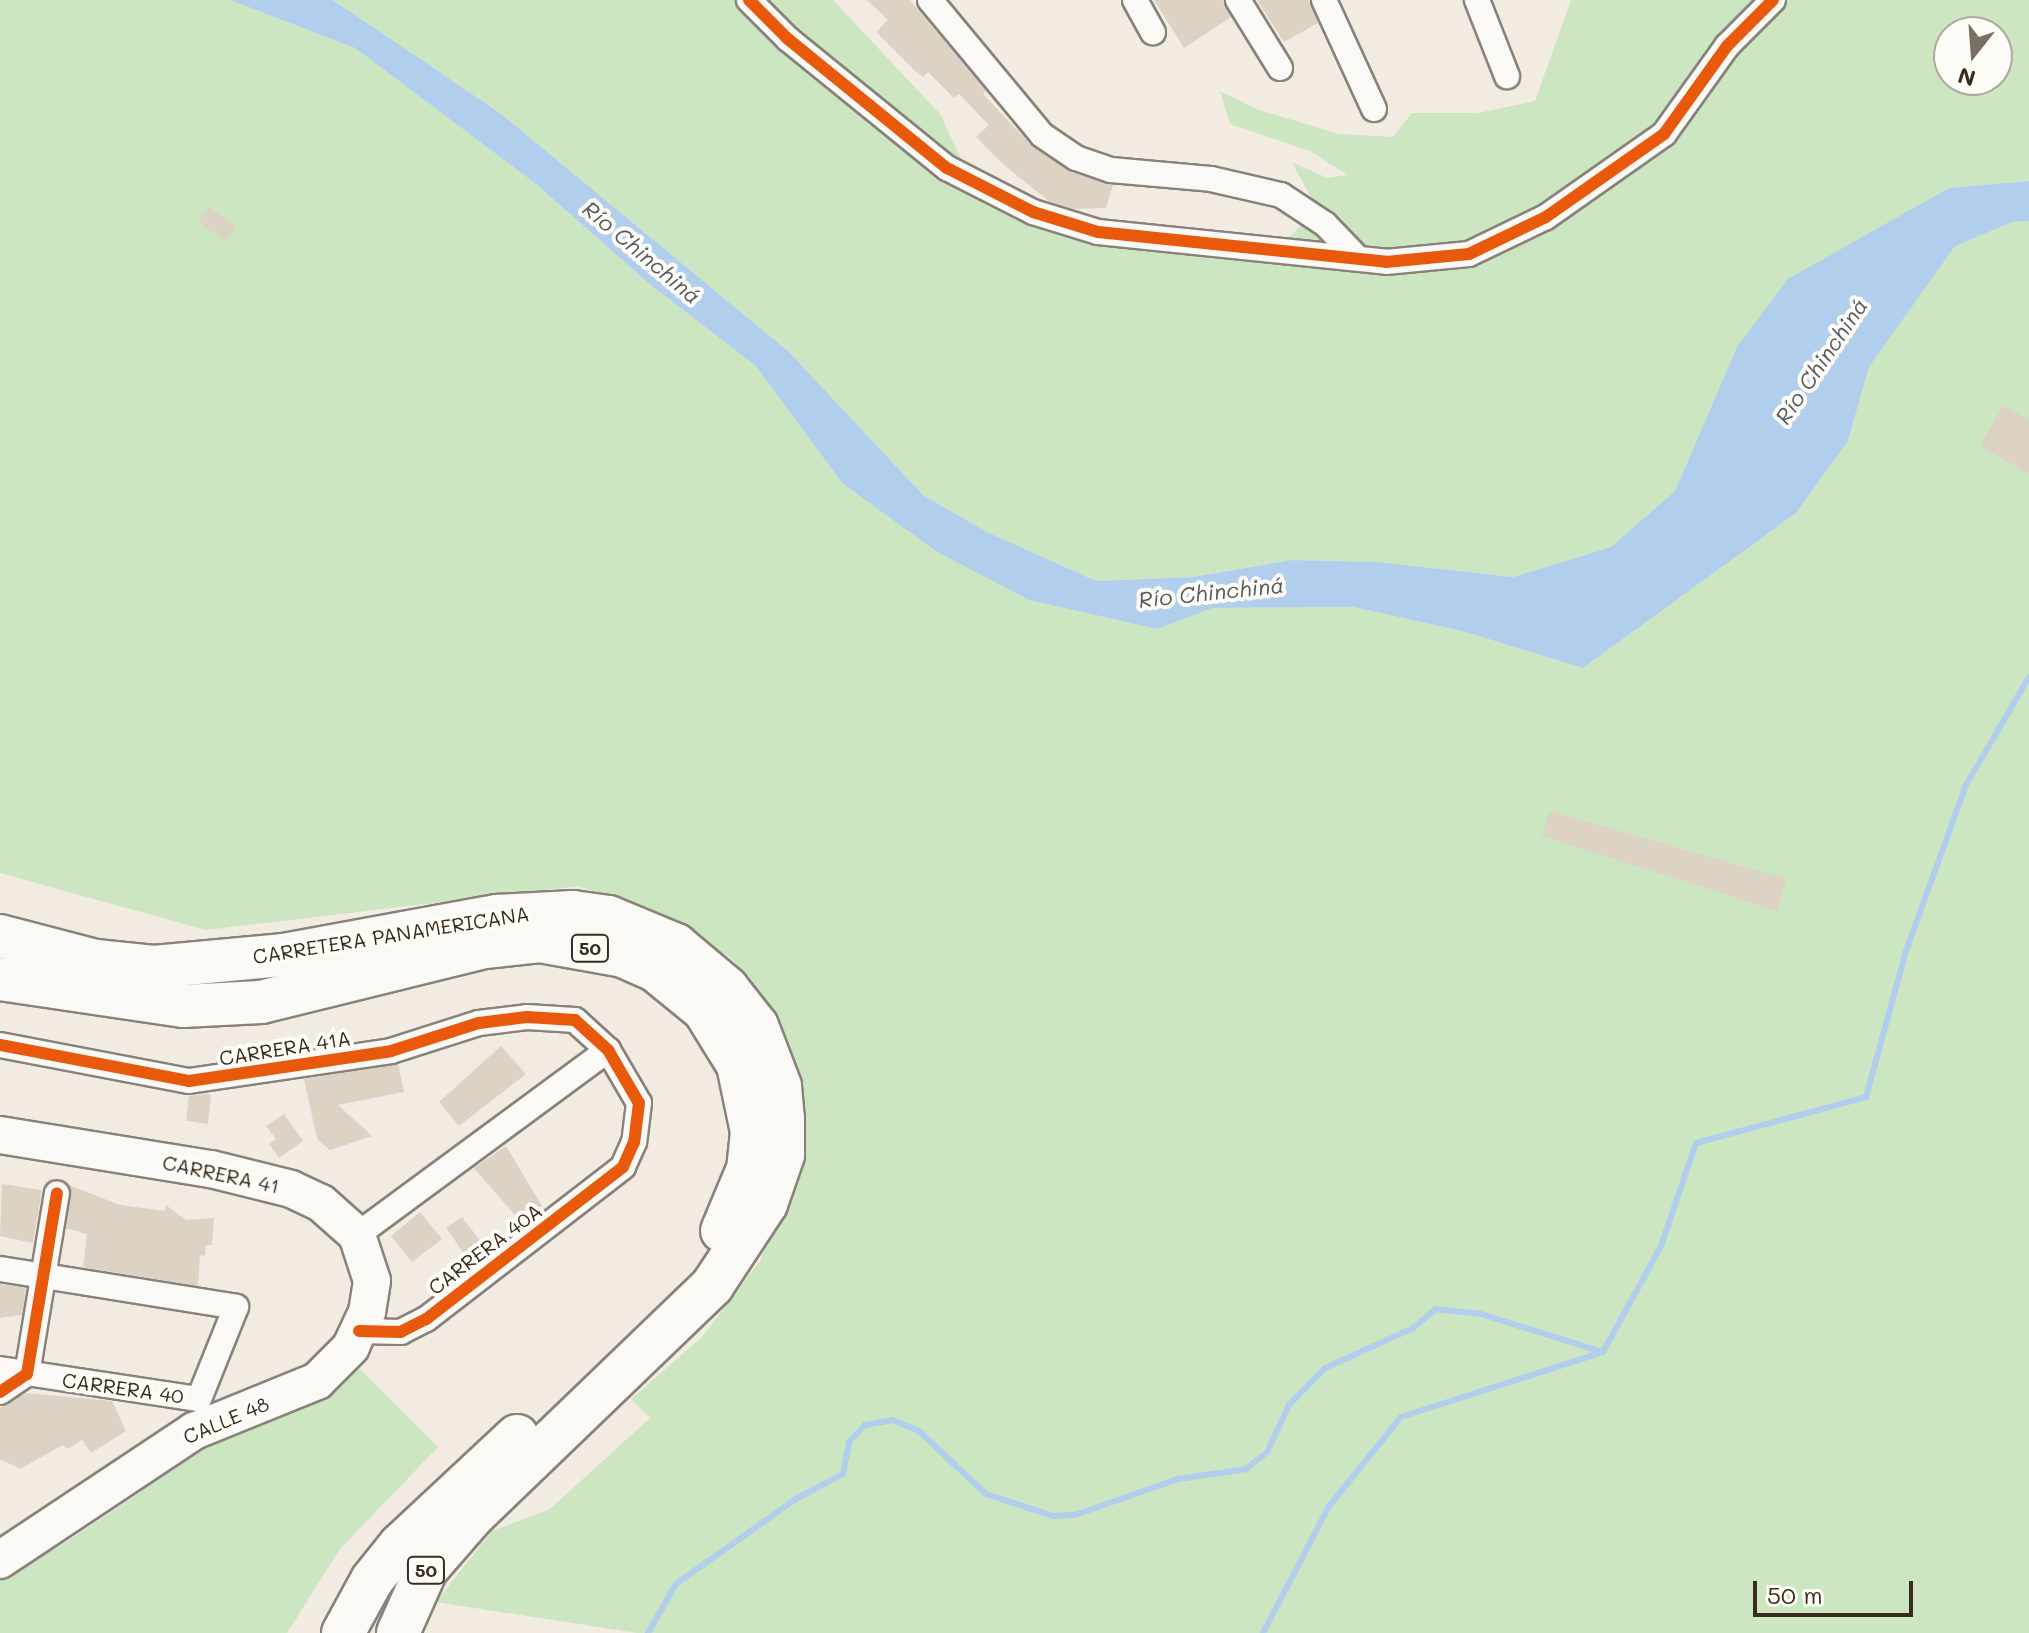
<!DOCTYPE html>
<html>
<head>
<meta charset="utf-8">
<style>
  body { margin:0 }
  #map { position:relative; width:2029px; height:1633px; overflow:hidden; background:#f1ebe1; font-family:Mali,sans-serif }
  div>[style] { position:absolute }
  .green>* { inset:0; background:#cbe6c0 }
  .water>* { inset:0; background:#b1cfec }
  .stream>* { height:6px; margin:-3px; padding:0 3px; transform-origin:3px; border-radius:3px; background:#b1cfec }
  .building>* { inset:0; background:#dcd3c5 }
  .roads { filter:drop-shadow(2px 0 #88827b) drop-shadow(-2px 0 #88827b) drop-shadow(0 2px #88827b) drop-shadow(0 -2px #88827b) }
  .minor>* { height:24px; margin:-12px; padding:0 12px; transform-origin:12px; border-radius:12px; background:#faf9f5 }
  .secondary>* { height:36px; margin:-18px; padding:0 18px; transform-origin:18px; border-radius:18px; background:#faf9f5 }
  .trunk>* { height:42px; margin:-21px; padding:0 21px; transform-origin:21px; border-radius:21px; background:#faf9f5 }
  .cycleway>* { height:12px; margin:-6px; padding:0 6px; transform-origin:6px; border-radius:6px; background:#e8590c }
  span { translate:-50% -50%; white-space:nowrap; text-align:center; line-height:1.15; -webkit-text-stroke:8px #fdfcf7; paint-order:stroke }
  .shield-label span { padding:2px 6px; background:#fdfcf7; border:2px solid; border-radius:6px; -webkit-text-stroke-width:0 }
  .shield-label { font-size:18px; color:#3b2a1e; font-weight:700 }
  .street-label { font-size:20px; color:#3b2a1e }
  .water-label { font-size:22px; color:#56585d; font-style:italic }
  .north { position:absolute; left:1933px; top:16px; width:80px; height:80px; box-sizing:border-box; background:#fdfcf7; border:2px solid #afa8a0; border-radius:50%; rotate:197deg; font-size:22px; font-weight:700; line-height:32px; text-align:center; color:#3b2a1e }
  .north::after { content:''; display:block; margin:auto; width:28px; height:36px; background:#7b6e62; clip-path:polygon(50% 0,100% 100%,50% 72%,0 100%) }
  .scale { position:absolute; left:1753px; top:1581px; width:160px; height:36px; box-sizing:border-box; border:4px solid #3b2a1e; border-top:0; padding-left:10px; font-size:24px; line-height:28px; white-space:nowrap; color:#3b2a1e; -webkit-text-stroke:6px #fdfcf7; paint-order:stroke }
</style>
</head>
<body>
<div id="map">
  <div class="green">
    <div style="clip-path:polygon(0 0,230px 0,355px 48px,536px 184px,653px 287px,756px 366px,842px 483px,937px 552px,1029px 600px,1157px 629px,1213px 608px,1353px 607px,1462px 631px,1583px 668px,1796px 513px,1848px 441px,1869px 367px,1955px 245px,2012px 222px,2029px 221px,2029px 1633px,637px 1633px,436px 1602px,492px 1531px,550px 1509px,650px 1418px,631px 1399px,702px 1337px,760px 1261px,793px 1182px,777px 1032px,733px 959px,660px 913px,578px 886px,206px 930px,0 873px)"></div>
    <div style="clip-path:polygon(evenodd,333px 0,833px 0,940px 114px,978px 194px,1064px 233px,1273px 254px,1317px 209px,1292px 162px,1327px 178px,1348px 175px,1310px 151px,1230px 124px,1220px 91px,1259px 110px,1339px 134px,1393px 137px,1412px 113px,1478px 113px,1535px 101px,1571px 0,2029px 0,2029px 181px,1949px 188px,1737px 347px,1675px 491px,1611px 547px,1513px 577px,1378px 562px,1292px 560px,1193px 577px,1096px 581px,987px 532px,923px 495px,789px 352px,500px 113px,333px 0,1949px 32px,1997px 32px,1997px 80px,1949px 80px,1949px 32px)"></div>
    <div style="clip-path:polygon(357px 1366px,438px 1447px,340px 1549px,287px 1633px,0 1633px,0 1577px,65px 1543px,141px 1492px,175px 1458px,307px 1405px,330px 1392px)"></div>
  </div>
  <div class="water">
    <div style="clip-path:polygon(230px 0,333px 0,500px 113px,789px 352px,923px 495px,987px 532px,1096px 581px,1193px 577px,1292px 560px,1378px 562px,1513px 577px,1611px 547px,1675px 491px,1737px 347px,1788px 279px,1949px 188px,2029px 181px,2029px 221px,2012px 222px,1955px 246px,1869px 367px,1848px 441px,1796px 513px,1583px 668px,1462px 631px,1353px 607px,1213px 608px,1157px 629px,1029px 600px,937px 552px,842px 483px,756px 366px,653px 287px,536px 184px,355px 48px)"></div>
  </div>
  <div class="stream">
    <div style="left:648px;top:1633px;width:56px;rotate:-60.3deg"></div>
    <div style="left:676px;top:1584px;width:145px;rotate:-35.4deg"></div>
    <div style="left:794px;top:1500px;width:55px;rotate:-28deg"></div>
    <div style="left:843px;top:1474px;width:33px;rotate:-79deg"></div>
    <div style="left:849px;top:1442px;width:23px;rotate:-47deg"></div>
    <div style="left:865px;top:1425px;width:27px;rotate:-10deg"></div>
    <div style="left:892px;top:1420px;width:29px;rotate:22deg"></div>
    <div style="left:919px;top:1431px;width:92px;rotate:43.2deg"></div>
    <div style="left:986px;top:1494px;width:71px;rotate:18.2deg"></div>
    <div style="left:1053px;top:1516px;width:22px;rotate:-3deg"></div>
    <div style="left:1075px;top:1515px;width:109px;rotate:-19.3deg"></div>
    <div style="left:1178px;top:1479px;width:69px;rotate:-8.4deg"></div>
    <div style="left:1246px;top:1469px;width:27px;rotate:-39deg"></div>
    <div style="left:1267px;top:1452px;width:52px;rotate:-64.9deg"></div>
    <div style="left:1289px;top:1405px;width:52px;rotate:-45.8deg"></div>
    <div style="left:1325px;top:1368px;width:97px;rotate:-24.4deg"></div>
    <div style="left:1413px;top:1328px;width:30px;rotate:-40deg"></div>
    <div style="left:1436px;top:1309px;width:45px;rotate:6.3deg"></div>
    <div style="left:1481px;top:1314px;width:127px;rotate:17.4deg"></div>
    <div style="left:1263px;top:1633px;width:143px;rotate:-62.5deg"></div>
    <div style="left:1329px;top:1506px;width:114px;rotate:-51deg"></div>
    <div style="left:1401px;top:1417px;width:212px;rotate:-17.8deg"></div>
    <div style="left:1603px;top:1352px;width:121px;rotate:-61.3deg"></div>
    <div style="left:1661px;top:1246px;width:109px;rotate:-71.2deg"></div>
    <div style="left:1696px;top:1143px;width:176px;rotate:-15.1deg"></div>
    <div style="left:1866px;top:1097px;width:148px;rotate:-74.7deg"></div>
    <div style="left:1905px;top:954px;width:180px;rotate:-70.2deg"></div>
    <div style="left:1966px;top:785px;width:125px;rotate:-59.7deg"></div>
  </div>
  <div class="building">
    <div style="clip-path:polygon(867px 0,910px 0,986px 91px,983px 94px,1031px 145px,1071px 172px,1113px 185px,1106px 208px,1073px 209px,1050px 202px,1004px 165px,976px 137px,989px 125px,959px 94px,954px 98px,928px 72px,923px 77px,913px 69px,876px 32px,888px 20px)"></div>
    <div style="clip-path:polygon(1154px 0,1223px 0,1231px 17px,1184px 48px)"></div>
    <div style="clip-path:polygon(1257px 0,1309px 0,1318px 23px,1284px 42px)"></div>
    <div style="clip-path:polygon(208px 207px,236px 226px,226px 241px,198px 222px)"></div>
    <div style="clip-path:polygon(2003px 405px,2029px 420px,2029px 474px,1980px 446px)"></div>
    <div style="clip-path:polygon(1550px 811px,1787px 879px,1777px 911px,1542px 836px)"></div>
    <div style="clip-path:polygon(501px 1046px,526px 1074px,459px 1126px,439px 1102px)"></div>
    <div style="clip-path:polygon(398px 1064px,404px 1092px,338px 1105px,372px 1136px,330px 1150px,317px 1139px,304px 1079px)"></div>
    <div style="clip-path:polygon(205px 1094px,211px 1095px,208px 1124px,186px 1121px,189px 1096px)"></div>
    <div style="clip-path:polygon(284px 1114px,303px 1141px,279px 1158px,269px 1144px,276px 1139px,266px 1126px)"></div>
    <div style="clip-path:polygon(506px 1146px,542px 1206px,520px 1221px,474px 1168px)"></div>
    <div style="clip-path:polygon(2px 1184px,42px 1190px,33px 1243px,0 1236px)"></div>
    <div style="clip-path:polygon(69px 1185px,120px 1205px,165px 1211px,166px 1205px,186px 1220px,214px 1218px,212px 1245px,206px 1245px,205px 1256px,200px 1255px,198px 1286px,83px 1267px,87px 1234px,66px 1228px)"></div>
    <div style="clip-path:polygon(420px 1212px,442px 1239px,412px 1262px,391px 1236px)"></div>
    <div style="clip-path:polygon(462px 1217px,485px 1247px,468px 1259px,446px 1228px)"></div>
    <div style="clip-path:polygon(0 1284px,26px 1288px,22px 1315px,0 1318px)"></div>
    <div style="clip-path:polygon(26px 1393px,112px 1401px,126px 1431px,91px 1453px,82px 1440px,67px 1449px,63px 1445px,20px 1469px,0 1459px,0 1408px)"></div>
  </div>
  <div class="roads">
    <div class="minor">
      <div style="left:749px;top:0;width:55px;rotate:45deg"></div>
      <div style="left:788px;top:39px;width:205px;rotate:39.1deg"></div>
      <div style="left:947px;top:168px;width:97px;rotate:27.1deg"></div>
      <div style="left:1033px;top:212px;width:68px;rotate:17.1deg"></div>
      <div style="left:1098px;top:232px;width:290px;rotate:5.9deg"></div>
      <div style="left:1386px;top:262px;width:83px;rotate:-5.5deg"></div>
      <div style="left:1469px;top:254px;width:85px;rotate:-25.7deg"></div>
      <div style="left:1546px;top:217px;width:144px;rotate:-35.1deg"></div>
      <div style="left:1664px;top:134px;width:108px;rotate:-54.4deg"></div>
      <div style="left:1727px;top:46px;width:65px;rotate:-45deg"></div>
      <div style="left:930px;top:0;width:175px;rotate:50.3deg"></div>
      <div style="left:1042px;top:135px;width:41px;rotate:34.1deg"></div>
      <div style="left:1076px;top:158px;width:37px;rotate:19deg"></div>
      <div style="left:1111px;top:170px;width:100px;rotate:5.1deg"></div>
      <div style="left:1211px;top:179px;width:72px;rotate:12.9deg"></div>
      <div style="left:1281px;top:195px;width:53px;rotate:33.4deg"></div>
      <div style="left:1325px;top:224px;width:42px;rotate:46deg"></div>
      <div style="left:1135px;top:0;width:37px;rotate:61deg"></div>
      <div style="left:1238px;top:0;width:80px;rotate:58.3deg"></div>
      <div style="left:1324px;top:0;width:120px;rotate:65.4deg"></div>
      <div style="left:1477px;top:0;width:82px;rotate:68.5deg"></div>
      <div style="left:0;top:1045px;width:192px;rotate:10.8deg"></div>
      <div style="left:189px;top:1081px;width:204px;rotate:-8.4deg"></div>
      <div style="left:391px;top:1051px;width:92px;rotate:-17.7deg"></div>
      <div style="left:479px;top:1023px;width:48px;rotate:-7.1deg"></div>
      <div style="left:527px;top:1017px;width:48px;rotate:3.6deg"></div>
      <div style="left:575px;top:1020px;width:45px;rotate:42.3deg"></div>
      <div style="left:608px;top:1050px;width:61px;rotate:59.7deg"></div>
      <div style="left:639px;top:1103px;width:39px;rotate:97deg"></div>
      <div style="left:634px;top:1142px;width:27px;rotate:114deg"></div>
      <div style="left:623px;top:1167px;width:249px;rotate:142.3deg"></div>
      <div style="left:426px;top:1319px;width:28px;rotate:153deg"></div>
      <div style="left:401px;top:1332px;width:42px;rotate:-178.6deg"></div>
      <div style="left:357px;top:1235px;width:312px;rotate:-36.4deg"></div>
      <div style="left:0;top:1269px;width:239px;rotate:9.1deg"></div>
      <div style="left:236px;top:1307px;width:99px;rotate:111.9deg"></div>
      <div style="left:0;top:1369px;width:201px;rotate:8.6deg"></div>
      <div style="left:0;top:1392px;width:32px;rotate:-34deg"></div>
      <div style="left:27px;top:1374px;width:183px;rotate:-80.6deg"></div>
    </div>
    <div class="secondary">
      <div style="left:0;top:1135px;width:214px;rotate:9.2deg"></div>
      <div style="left:211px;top:1169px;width:82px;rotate:14deg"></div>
      <div style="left:291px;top:1189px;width:33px;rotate:25deg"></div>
      <div style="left:321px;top:1203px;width:48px;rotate:41.6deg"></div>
      <div style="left:357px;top:1235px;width:48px;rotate:71.9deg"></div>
      <div style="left:372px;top:1281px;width:31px;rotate:99deg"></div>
      <div style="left:367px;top:1312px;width:38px;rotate:115deg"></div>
      <div style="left:351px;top:1347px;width:48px;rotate:135deg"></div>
      <div style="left:317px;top:1381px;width:133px;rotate:157.9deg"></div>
      <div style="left:194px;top:1431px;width:233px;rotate:146.4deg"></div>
    </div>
    <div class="trunk">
      <div style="left:0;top:936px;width:99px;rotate:14.6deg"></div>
      <div style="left:96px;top:961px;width:58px;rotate:5.9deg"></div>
      <div style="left:154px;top:967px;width:131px;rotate:-5.3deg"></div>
      <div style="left:284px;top:955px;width:217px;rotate:-10.4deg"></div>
      <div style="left:497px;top:916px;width:76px;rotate:-3deg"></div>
      <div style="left:573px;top:912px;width:36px;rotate:8deg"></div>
      <div style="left:609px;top:917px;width:73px;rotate:22.7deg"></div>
      <div style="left:676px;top:945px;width:67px;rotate:40.1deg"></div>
      <div style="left:727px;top:988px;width:48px;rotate:51.7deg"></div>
      <div style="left:757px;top:1026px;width:64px;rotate:69deg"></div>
      <div style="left:780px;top:1086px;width:32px;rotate:85deg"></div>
      <div style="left:783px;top:1118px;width:37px;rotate:90deg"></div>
      <div style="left:783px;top:1155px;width:52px;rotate:109.1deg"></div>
      <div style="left:766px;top:1204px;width:98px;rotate:123.4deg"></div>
      <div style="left:712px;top:1286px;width:333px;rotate:136.1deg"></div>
      <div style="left:472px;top:1517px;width:70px;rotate:131deg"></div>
      <div style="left:426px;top:1570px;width:69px;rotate:114deg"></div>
      <div style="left:0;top:979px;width:185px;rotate:8.4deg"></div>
      <div style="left:183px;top:1006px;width:78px;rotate:-2.9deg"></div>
      <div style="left:261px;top:1002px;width:231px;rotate:-13.8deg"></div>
      <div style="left:485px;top:947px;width:55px;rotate:-6.2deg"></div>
      <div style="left:540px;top:941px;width:84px;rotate:10.2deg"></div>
      <div style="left:623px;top:956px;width:36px;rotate:24deg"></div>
      <div style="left:656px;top:971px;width:62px;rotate:39.1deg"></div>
      <div style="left:704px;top:1010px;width:65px;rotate:58.3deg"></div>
      <div style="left:738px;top:1065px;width:68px;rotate:78.2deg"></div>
      <div style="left:752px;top:1132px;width:37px;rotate:96deg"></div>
      <div style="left:748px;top:1169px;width:67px;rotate:112.8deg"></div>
      <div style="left:343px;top:1633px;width:60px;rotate:-61.3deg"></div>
      <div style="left:372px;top:1580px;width:45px;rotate:-51.3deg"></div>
      <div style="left:400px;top:1545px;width:160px;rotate:-43deg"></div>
    </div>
  </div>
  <div class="cycleway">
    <div style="left:749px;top:0;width:55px;rotate:45deg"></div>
    <div style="left:788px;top:39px;width:205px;rotate:39.1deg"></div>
    <div style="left:947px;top:168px;width:97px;rotate:27.1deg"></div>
    <div style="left:1033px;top:212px;width:68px;rotate:17.1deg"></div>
    <div style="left:1098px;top:232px;width:290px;rotate:5.9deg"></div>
    <div style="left:1386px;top:262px;width:83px;rotate:-5.5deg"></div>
    <div style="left:1469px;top:254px;width:85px;rotate:-25.7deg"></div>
    <div style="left:1546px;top:217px;width:144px;rotate:-35.1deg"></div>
    <div style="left:1664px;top:134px;width:108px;rotate:-54.4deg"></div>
    <div style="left:1727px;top:46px;width:65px;rotate:-45deg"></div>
    <div style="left:0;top:1045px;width:192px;rotate:10.8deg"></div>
    <div style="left:189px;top:1081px;width:204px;rotate:-8.4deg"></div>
    <div style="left:391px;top:1051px;width:92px;rotate:-17.7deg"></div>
    <div style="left:479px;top:1023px;width:48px;rotate:-7.1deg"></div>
    <div style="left:527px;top:1017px;width:48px;rotate:3.6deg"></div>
    <div style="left:575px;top:1020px;width:45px;rotate:42.3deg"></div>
    <div style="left:608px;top:1050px;width:61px;rotate:59.7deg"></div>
    <div style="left:639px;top:1103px;width:39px;rotate:97deg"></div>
    <div style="left:634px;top:1142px;width:27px;rotate:114deg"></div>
    <div style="left:623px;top:1167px;width:249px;rotate:142.3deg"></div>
    <div style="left:426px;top:1319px;width:28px;rotate:153deg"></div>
    <div style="left:401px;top:1332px;width:42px;rotate:-178.6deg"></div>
    <div style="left:0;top:1392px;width:32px;rotate:-34deg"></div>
    <div style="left:27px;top:1374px;width:183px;rotate:-80.6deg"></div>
  </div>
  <div class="shield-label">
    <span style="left:590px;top:948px">50</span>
    <span style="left:426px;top:1570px">50</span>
  </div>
  <div class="street-label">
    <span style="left:391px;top:935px;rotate:-9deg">CARRETERA PANAMERICANA</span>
    <span style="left:285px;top:1048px;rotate:-9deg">CARRERA 41A</span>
    <span style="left:221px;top:1174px;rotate:12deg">CARRERA 41</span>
    <span style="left:485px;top:1249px;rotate:-37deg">CARRERA 40A</span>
    <span style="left:123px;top:1388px;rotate:8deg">CARRERA 40</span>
    <span style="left:226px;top:1420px;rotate:-23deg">CALLE 48</span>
  </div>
  <div class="water-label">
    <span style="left:642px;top:252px;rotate:40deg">Río Chinchiná</span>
    <span style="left:1821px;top:361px;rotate:-56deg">Río Chinchiná</span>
    <span style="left:1211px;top:592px;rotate:-6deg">Río Chinchiná</span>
  </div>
  <div class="north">N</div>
  <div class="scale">50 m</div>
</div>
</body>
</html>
